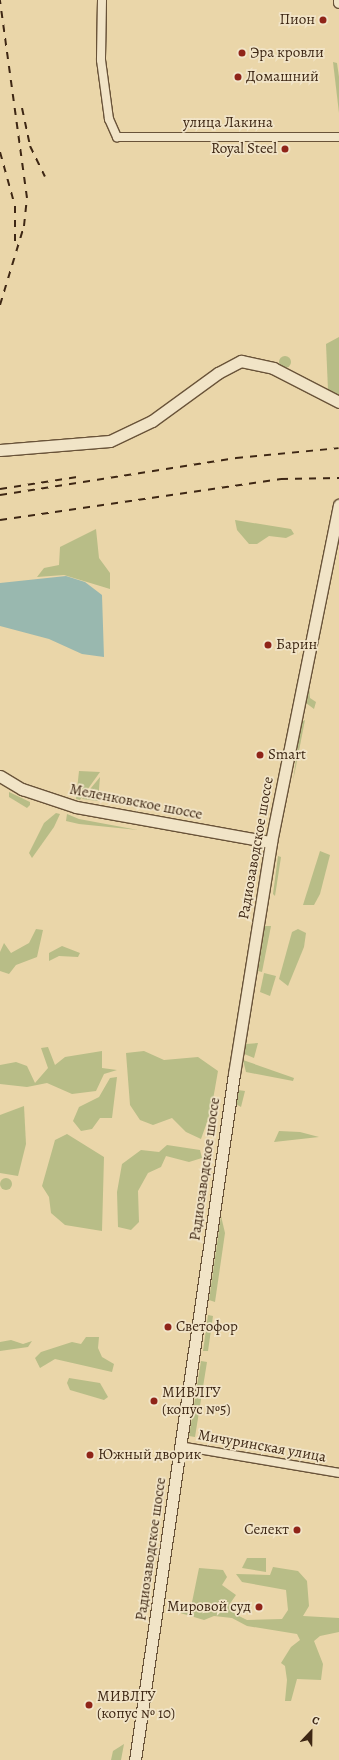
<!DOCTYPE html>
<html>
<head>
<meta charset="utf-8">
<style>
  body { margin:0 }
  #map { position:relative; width:339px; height:1760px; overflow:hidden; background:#ead6a9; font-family:Alegreya,serif }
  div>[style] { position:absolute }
  .green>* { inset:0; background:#b8bd87 }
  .round { border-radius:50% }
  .water>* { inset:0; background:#99b8af }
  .roads { filter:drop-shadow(1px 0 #695339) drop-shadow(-1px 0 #695339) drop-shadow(0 1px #695339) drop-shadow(0 -1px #695339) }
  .street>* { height:8px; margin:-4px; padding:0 4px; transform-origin:4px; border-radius:4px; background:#f1e4c7 }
  .secondary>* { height:11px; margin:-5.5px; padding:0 5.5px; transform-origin:5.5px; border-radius:5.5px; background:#f1e4c7 }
  .rail>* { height:2px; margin-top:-1px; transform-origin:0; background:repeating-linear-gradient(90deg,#3e2714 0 7px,transparent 0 14px) }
  .dots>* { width:11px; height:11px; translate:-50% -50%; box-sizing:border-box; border:2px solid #f1e4c7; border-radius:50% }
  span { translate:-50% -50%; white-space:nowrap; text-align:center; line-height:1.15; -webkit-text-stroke:3.5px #f1e4c7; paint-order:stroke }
  .poi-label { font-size:15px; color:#3e2714 }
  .right { translate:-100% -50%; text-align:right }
  .left { translate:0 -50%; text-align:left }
  .street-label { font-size:15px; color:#3e2714 }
  .north { position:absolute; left:291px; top:1712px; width:40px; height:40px; -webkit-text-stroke:3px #f1e4c7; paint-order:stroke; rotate:22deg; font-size:11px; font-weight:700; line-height:16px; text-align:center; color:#3e2714 }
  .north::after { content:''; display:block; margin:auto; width:14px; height:18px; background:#3e2714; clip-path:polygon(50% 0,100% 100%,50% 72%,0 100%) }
</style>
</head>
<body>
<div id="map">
  <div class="green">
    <div style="clip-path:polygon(333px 62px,337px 63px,339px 77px,339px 113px)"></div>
    <div style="clip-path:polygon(339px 337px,339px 395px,328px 390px,326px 344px)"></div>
    <div class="round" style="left:279px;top:356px;width:12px;height:12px"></div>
    <div style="clip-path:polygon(235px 520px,291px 529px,294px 534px,286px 538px,269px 536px,257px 544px,249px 544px,237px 530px)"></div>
    <div style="clip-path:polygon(96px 529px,99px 558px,110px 573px,110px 589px,64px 575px,37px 577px,44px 568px,59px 565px,60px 547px)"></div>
    <div style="clip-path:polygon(309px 685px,310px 698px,316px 702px,314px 709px,306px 703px)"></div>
    <div style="clip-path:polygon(305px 720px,295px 771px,293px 781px,301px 722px)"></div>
    <div style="clip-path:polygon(79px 771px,100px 772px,80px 800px,76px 799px)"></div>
    <div style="clip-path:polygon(100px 777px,98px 801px,82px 799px)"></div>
    <div style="clip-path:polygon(9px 792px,30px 802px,30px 805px,27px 808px,9px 797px)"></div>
    <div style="clip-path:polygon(56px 813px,60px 814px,54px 827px,32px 858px,29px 853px,44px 823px)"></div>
    <div style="clip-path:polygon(67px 814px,79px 819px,138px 830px,79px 824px,66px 821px)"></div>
    <div style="clip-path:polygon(320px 851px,330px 855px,320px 894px,314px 905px,303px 905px)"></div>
    <div style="clip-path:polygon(278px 856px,281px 857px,275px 896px,273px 894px)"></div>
    <div style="clip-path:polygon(265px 926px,271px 926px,262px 972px,258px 971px)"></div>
    <div style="clip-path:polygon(36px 929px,43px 930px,37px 957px,16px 965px,9px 974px,0 971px,0 952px,4px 943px,11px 953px,29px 943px)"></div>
    <div style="clip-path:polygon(298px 929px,306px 933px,304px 947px,288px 986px,279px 979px,292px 932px)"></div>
    <div style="clip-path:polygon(62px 946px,80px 953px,78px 957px,59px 956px,49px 961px,49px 953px)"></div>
    <div style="clip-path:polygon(264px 973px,276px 976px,270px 996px,260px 992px)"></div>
    <div style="clip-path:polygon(258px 1043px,254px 1058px,242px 1053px,246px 1044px)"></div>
    <div style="clip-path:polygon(48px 1047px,55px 1065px,65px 1057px,102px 1051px,102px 1068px,117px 1070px,104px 1074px,96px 1091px,72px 1094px,47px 1083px,27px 1087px,0 1084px,0 1065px,16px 1062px,27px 1066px,35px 1083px,48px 1068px,41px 1048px)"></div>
    <div style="clip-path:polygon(144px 1051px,164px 1060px,198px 1057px,218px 1071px,211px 1111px,201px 1139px,186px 1132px,172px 1118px,153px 1125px,140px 1120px,130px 1105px,126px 1053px)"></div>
    <div style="clip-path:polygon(243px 1060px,294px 1078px,293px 1081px,246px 1072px)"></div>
    <div style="clip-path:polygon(117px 1077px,112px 1118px,100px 1118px,92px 1129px,81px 1131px,73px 1121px,79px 1107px,99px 1097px,110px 1078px)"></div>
    <div style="clip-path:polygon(238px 1090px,245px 1091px,241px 1107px,236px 1104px)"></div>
    <div style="clip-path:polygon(24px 1106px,26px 1144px,18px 1176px,0 1173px,0 1115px)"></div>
    <div style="clip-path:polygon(279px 1131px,300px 1132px,319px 1137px,274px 1142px)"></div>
    <div style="clip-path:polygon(67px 1134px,104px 1157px,102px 1231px,65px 1225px,51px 1213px,49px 1197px,42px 1186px,55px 1140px)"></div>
    <div style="clip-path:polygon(167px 1145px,200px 1150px,202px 1158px,189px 1162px,166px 1156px,161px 1167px,148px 1173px,138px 1191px,139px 1222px,131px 1230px,118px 1227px,117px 1192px,122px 1164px,141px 1150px,159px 1152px)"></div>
    <div class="round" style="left:0;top:1178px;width:12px;height:12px"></div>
    <div style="clip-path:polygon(221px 1216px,225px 1233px,215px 1302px,209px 1300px)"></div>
    <div style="clip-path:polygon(208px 1315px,213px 1316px,208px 1351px,203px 1351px)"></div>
    <div style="clip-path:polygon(86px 1337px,99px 1337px,98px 1348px,102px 1357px,114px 1364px,112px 1372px,55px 1359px,40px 1368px,35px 1358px,41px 1352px,72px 1342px,81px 1344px)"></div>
    <div style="clip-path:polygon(11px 1340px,23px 1344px,32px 1341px,28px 1347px,0 1351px,0 1342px)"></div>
    <div style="clip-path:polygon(201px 1361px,207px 1362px,195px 1437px,189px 1436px)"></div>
    <div style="clip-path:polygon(69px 1378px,100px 1383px,108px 1397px,104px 1400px,70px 1390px,67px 1383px)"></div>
    <div style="clip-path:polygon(247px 1558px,266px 1558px,266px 1572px,242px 1568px)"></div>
    <div style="clip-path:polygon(273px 1567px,298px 1571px,307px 1581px,309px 1606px,303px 1616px,339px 1618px,339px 1632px,320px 1636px,314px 1641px,323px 1664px,321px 1680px,297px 1679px,291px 1701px,285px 1701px,287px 1680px,285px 1666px,281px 1663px,291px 1647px,300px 1640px,297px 1634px,247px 1626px,232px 1618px,214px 1616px,204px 1620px,177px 1612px,190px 1612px,199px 1568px,223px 1570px,227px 1577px,222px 1585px,236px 1595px,229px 1605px,235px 1614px,247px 1620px,282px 1619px,288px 1610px,286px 1590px,242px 1582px,236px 1574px,270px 1575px)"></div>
    <div style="clip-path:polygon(124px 1744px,121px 1760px,111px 1760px,113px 1751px)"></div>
  </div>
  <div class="water">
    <div style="clip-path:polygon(66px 576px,85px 582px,102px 595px,104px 657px,82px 654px,49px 639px,0 626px,0 583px)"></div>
  </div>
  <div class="roads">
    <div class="street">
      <div style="left:102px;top:0;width:60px;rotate:91deg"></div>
      <div style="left:101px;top:60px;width:60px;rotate:82.3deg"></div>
      <div style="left:109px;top:119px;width:20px;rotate:66deg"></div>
      <div style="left:117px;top:137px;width:222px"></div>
      <div style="left:180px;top:1446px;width:161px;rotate:9.6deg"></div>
    </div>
    <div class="secondary">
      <div style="left:339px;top:0;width:2px;rotate:90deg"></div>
      <div style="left:0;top:450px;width:110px;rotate:-4.7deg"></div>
      <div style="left:110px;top:441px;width:47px;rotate:-25.5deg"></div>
      <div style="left:152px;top:421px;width:82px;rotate:-36deg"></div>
      <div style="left:218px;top:373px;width:26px;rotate:-28deg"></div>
      <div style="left:241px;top:361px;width:33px;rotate:12deg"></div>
      <div style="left:273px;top:368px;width:74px;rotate:27.3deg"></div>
      <div style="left:0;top:776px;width:26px;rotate:31deg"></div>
      <div style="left:22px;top:789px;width:57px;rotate:18.4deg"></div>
      <div style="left:76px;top:807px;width:198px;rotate:10.2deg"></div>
      <div style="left:135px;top:1760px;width:693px;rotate:-81.79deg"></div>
      <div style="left:234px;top:1074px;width:235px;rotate:-80.9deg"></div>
      <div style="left:271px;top:842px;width:344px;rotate:-78.6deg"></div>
    </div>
  </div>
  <div class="rail">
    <div style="left:22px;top:108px;width:39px;rotate:78deg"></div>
    <div style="left:30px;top:146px;width:34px;rotate:64deg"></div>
    <div style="left:0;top:152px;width:56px;rotate:74.5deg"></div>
    <div style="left:15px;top:206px;width:37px;rotate:90deg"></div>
    <div style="left:0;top:305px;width:83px;rotate:-73.1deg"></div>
    <div style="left:24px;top:226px;width:28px;rotate:-84deg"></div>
    <div style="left:27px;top:198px;width:200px;rotate:-97.8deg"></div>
    <div style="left:0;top:489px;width:78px;rotate:-8.9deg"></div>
    <div style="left:0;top:495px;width:239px;rotate:-8.9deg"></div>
    <div style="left:236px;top:458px;width:103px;rotate:-5.5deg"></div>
    <div style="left:0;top:520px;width:284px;rotate:-8.3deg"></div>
    <div style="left:281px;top:479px;width:58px;rotate:-1deg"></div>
  </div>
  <div class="dots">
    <div style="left:323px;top:20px;background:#8f2418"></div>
    <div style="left:242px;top:53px;background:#8f2418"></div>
    <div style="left:238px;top:77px;background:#8f2418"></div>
    <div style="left:285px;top:149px;background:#8f2418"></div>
    <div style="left:268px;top:645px;background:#8f2418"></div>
    <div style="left:260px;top:755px;background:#8f2418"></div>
    <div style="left:168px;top:1327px;background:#8f2418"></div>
    <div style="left:154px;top:1401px;background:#8f2418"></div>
    <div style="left:90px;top:1455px;background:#8f2418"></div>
    <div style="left:297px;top:1530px;background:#8f2418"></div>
    <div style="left:259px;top:1607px;background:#8f2418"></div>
    <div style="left:89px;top:1705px;background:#8f2418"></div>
  </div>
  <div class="poi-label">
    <span class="right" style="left:315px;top:20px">Пион</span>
    <span class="left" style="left:250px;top:53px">Эра кровли</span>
    <span class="left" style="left:246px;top:77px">Домашний</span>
    <span class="right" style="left:277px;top:149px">Royal Steel</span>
    <span class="left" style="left:276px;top:645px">Барин</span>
    <span class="left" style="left:268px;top:755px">Smart</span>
    <span class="left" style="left:176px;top:1327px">Светофор</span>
    <span class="left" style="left:162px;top:1401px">МИВЛГУ<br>(копус №5)</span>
    <span class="left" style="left:98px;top:1455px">Южный дворик</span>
    <span class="right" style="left:289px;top:1530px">Селект</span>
    <span class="right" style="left:251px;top:1607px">Мировой суд</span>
    <span class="left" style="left:97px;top:1705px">МИВЛГУ<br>(копус № 10)</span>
  </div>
  <div class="street-label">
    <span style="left:228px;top:123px">улица Лакина</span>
    <span style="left:136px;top:802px;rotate:11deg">Меленковское шоссе</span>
    <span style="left:256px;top:848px;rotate:-80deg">Радиозаводское шоссе</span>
    <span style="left:205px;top:1169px;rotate:-82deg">Радиозаводское шоссе</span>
    <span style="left:262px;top:1446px;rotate:10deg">Мичуринская улица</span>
    <span style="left:151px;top:1549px;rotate:-82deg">Радиозаводское шоссе</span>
  </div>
  <div class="north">С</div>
</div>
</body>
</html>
